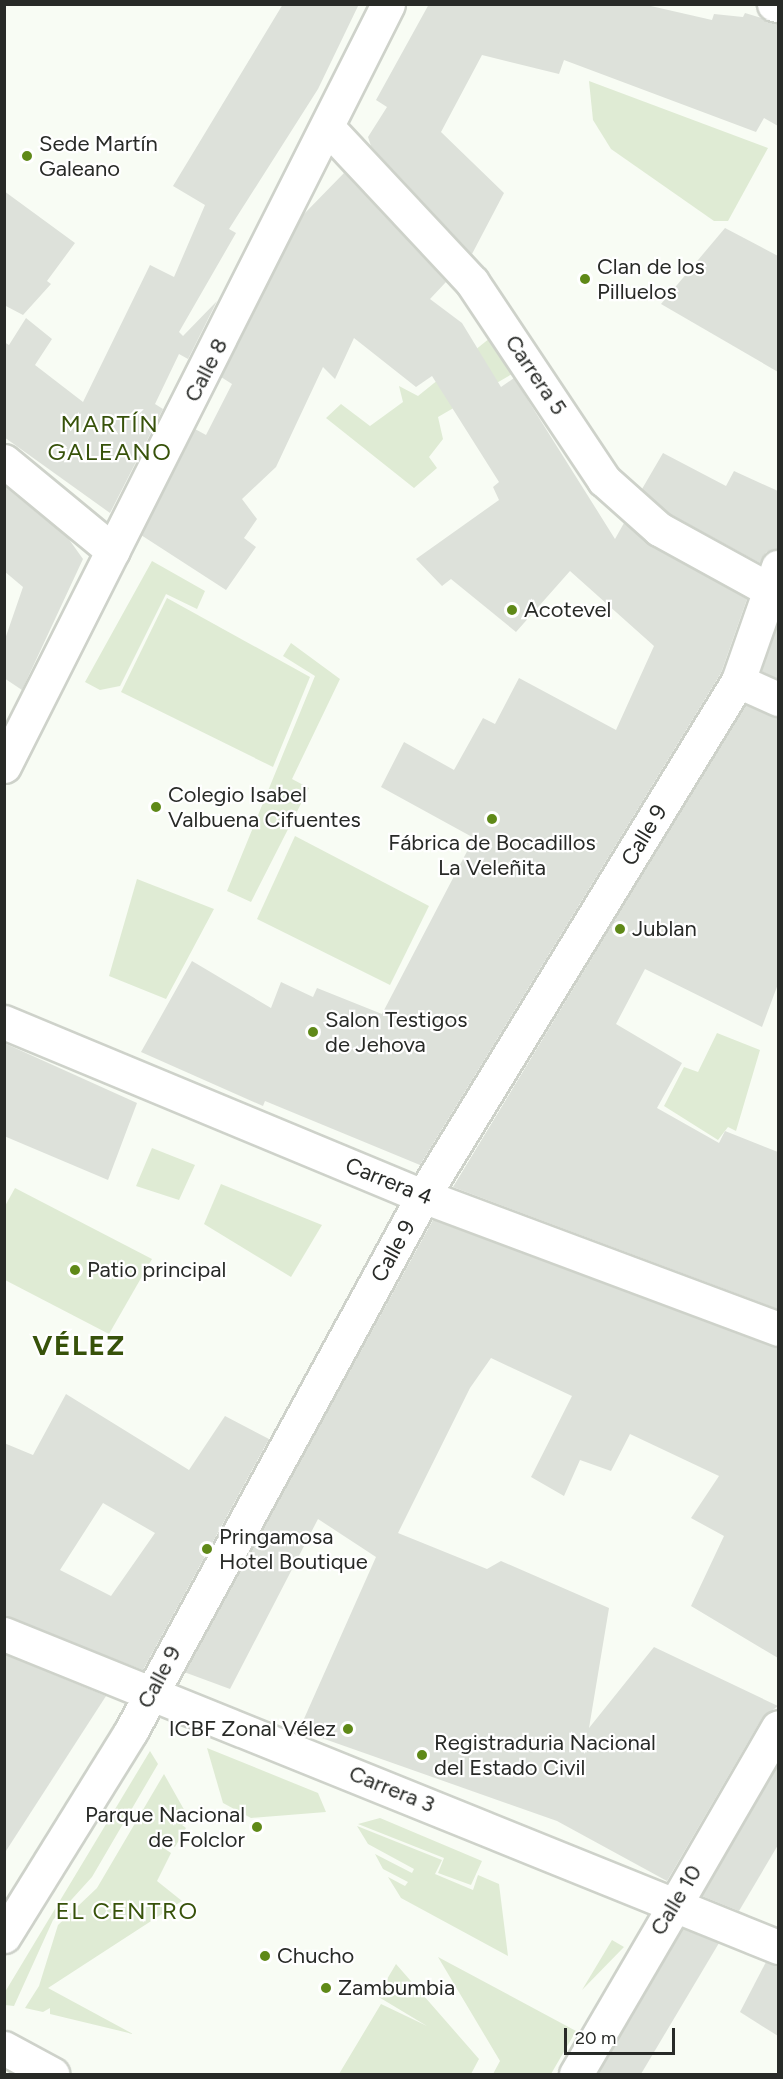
<!DOCTYPE html>
<html>
<head>
<meta charset="utf-8">
<style>
  body { margin:0 }
  #map { position:relative; width:783px; height:2079px; overflow:hidden; background:#f8fcf4; font-family:Figtree,sans-serif }
  div>[style] { position:absolute }
  .green>* { inset:0; background:#dfebd4 }
  .building>* { inset:0; background:#dde1da }
  .roads { filter:drop-shadow(2px 0 #ced2ca) drop-shadow(-2px 0 #ced2ca) drop-shadow(0 2px #ced2ca) drop-shadow(0 -2px #ced2ca) }
  .street>* { height:33px; margin:-16.5px; padding:0 16.5px; transform-origin:16.5px; border-radius:16.5px; background:#fff }
  .secondary>* { height:33px; margin:-16.5px; padding:0 16.5px; transform-origin:16.5px; border-radius:16.5px; background:#fff }
  .dots>* { width:16px; height:16px; translate:-50% -50%; box-sizing:border-box; border:3px solid #fff; border-radius:50% }
  span { translate:-50% -50%; white-space:nowrap; text-align:center; line-height:1.15; -webkit-text-stroke:4.5px #fff; paint-order:stroke }
  .poi-label { font-size:22px; color:#282a27 }
  .left { translate:0 -50%; text-align:left }
  .right { translate:-100% -50%; text-align:right }
  .street-label { font-size:22px; color:#282a27 }
  .neighbourhood-label { font-size:24px; color:#37520a; letter-spacing:1.5px }
  .district-label { font-size:28px; color:#37520a; font-weight:700; letter-spacing:1.5px }
  .frame { position:absolute; inset:0; border:6px solid #282a27; pointer-events:none }
  .scale { position:absolute; left:564px; top:2028px; width:111px; height:27px; box-sizing:border-box; border:3px solid #282a27; border-top:0; padding-left:8px; font-size:18px; line-height:21px; white-space:nowrap; color:#282a27; -webkit-text-stroke:4px #fff; paint-order:stroke }
</style>
</head>
<body>
<div id="map">
  <div class="green">
    <div style="clip-path:polygon(589px 81px,768px 148px,728px 221px,714px 221px,611px 149px,593px 120px)"></div>
    <div style="clip-path:polygon(490px 338px,512px 374px,438px 417px,443px 439px,429px 457px,437px 468px,414px 488px,326px 418px,341px 404px,370px 426px,403px 402px,399px 386px,418px 396px)"></div>
    <div style="clip-path:polygon(152px 561px,205px 591px,197px 609px,166px 594px,120px 686px,100px 690px,85px 682px)"></div>
    <div style="clip-path:polygon(167px 598px,310px 677px,273px 767px,121px 692px)"></div>
    <div style="clip-path:polygon(291px 643px,340px 679px,292px 779px,309px 788px,251px 902px,227px 891px,315px 676px,283px 656px)"></div>
    <div style="clip-path:polygon(295px 836px,429px 906px,390px 985px,257px 919px)"></div>
    <div style="clip-path:polygon(137px 879px,214px 909px,166px 999px,109px 976px)"></div>
    <div style="clip-path:polygon(717px 1033px,760px 1050px,736px 1131px,728px 1127px,718px 1140px,664px 1106px,684px 1067px,698px 1072px)"></div>
    <div style="clip-path:polygon(152px 1148px,195px 1165px,179px 1200px,136px 1186px)"></div>
    <div style="clip-path:polygon(221px 1184px,322px 1225px,291px 1277px,204px 1224px)"></div>
    <div style="clip-path:polygon(15px 1188px,152px 1259px,109px 1334px,5px 1280px,5px 1206px)"></div>
    <div style="clip-path:polygon(207px 1748px,318px 1793px,326px 1812px,251px 1818px,223px 1803px)"></div>
    <div style="clip-path:polygon(150px 1751px,158px 1764px,92px 1877px,53px 1920px,14px 2006px,5px 2005px,5px 1992px)"></div>
    <div style="clip-path:polygon(164px 1774px,191px 1822px,182px 1825px,186px 1828px,175px 1847px,169px 1844px,165px 1849px,171px 1853px,157px 1881px,182px 1901px,48px 1988px,133px 2034px,50px 2014px,50px 2008px,43px 2012px,25px 2008px,39px 1986px,58px 1925px,97px 1888px)"></div>
    <div style="clip-path:polygon(380px 1818px,482px 1861px,471px 1885px,438px 1873px,444px 1858px,358px 1824px)"></div>
    <div style="clip-path:polygon(357px 1826px,442px 1860px,435px 1874px,473px 1890px,478px 1875px,499px 1884px,508px 1956px,401px 1898px,388px 1877px,405px 1886px,408px 1882px,383px 1869px,375px 1854px,412px 1873px,414px 1869px,368px 1844px)"></div>
    <div style="clip-path:polygon(612px 1940px,624px 1947px,582px 1990px)"></div>
    <div style="clip-path:polygon(438px 1957px,576px 2031px,551px 2074px,493px 2074px,500px 2061px)"></div>
    <div style="clip-path:polygon(396px 1964px,479px 2059px,471px 2074px,339px 2074px,381px 2004px,427px 2026px,377px 1996px)"></div>
  </div>
  <div class="building">
    <div style="clip-path:polygon(283px 4px,359px 4px,318px 89px,229px 229px,236px 233px,179px 332px,183px 336px,217px 301px,188px 359px,179px 354px,155px 404px,163px 409px,110px 513px,4px 437px,4px 342px,9px 345px,26px 318px,52px 339px,35px 365px,83px 402px,150px 265px,174px 277px,205px 205px,173px 186px)"></div>
    <div style="clip-path:polygon(429px 4px,642px 4px,712px 20px,714px 14px,743px 17px,745px 13px,778px 23px,778px 126px,764px 118px,756px 132px,564px 60px,559px 74px,482px 55px,441px 132px,504px 193px,472px 254px,371px 146px,368px 137px,387px 107px,376px 100px)"></div>
    <div style="clip-path:polygon(344px 173px,446px 282px,430px 299px,462px 323px,501px 387px,514px 378px,615px 539px,624px 523px,650px 545px,747px 599px,721px 673px,420px 1165px,265px 1101px,263px 1106px,141px 1052px,192px 961px,271px 1008px,281px 982px,313px 997px,317px 988px,382px 1014px,474px 838px,381px 787px,404px 742px,454px 770px,483px 718px,495px 724px,519px 678px,616px 730px,654px 646px,570px 571px,516px 632px,451px 579px,442px 586px,416px 559px,499px 500px,493px 487px,499px 482px,432px 376px,416px 387px,354px 338px,335px 379px,323px 367px,276px 467px,242px 499px,257px 519px,244px 538px,256px 547px,226px 590px,141px 535px,195px 429px,206px 435px,232px 384px,221px 377px,303px 215px)"></div>
    <div style="clip-path:polygon(4px 191px,75px 243px,47px 281px,51px 284px,23px 315px,4px 305px)"></div>
    <div style="clip-path:polygon(725px 228px,778px 256px,778px 372px,661px 304px)"></div>
    <div style="clip-path:polygon(663px 453px,726px 486px,734px 471px,778px 491px,778px 549px,766px 552px,760px 563px,670px 514px,642px 489px)"></div>
    <div style="clip-path:polygon(4px 486px,68px 538px,83px 559px,22px 690px,4px 678px,4px 642px,23px 587px,4px 571px)"></div>
    <div style="clip-path:polygon(778px 622px,778px 679px,761px 671px)"></div>
    <div style="clip-path:polygon(745px 705px,778px 718px,778px 984px,762px 1027px,645px 969px,616px 1024px,682px 1063px,657px 1108px,719px 1143px,725px 1131px,778px 1152px,778px 1309px,453px 1187px)"></div>
    <div style="clip-path:polygon(4px 1043px,137px 1103px,108px 1180px,4px 1136px)"></div>
    <div style="clip-path:polygon(433px 1220px,778px 1347px,778px 1658px,691px 1606px,724px 1536px,691px 1518px,719px 1476px,630px 1434px,611px 1471px,580px 1460px,564px 1496px,531px 1477px,572px 1396px,491px 1358px,470px 1388px,398px 1533px,487px 1569px,501px 1561px,609px 1608px,589px 1728px,654px 1647px,778px 1706px,762px 1718px,667px 1881px,557px 1821px,299px 1730px,376px 1557px,318px 1519px,230px 1689px,184px 1672px)"></div>
    <div style="clip-path:polygon(evenodd,66px 1394px,189px 1470px,225px 1416px,269px 1439px,143px 1670px,4px 1616px,4px 1443px,33px 1455px,66px 1394px,103px 1503px,155px 1533px,111px 1596px,60px 1570px,103px 1503px)"></div>
    <div style="clip-path:polygon(4px 1654px,106px 1696px,4px 1854px)"></div>
    <div style="clip-path:polygon(778px 1764px,778px 1845px,739px 1911px,702px 1896px)"></div>
    <div style="clip-path:polygon(683px 1929px,719px 1943px,641px 2074px,597px 2074px)"></div>
    <div style="clip-path:polygon(766px 1962px,778px 1965px,778px 2036px,740px 2012px)"></div>
  </div>
  <div class="roads">
    <div class="street">
      <div style="left:329px;top:129px;width:209px;rotate:46.9deg"></div>
      <div style="left:472px;top:282px;width:238px;rotate:56.3deg"></div>
      <div style="left:604px;top:480px;width:74px;rotate:41.7deg"></div>
      <div style="left:659px;top:529px;width:124px;rotate:28.8deg"></div>
      <div style="left:4px;top:461px;width:141px;rotate:39.5deg"></div>
      <div style="left:738px;top:681px;width:44px;rotate:24.2deg"></div>
      <div style="left:4px;top:766px;width:853px;rotate:-63.25deg"></div>
      <div style="left:4px;top:1022px;width:454px;rotate:22.6deg"></div>
      <div style="left:423px;top:1196px;width:379px;rotate:20.5deg"></div>
      <div style="left:4px;top:1936px;width:241px;rotate:-58.2deg"></div>
      <div style="left:131px;top:1731px;width:609px;rotate:-61.37deg"></div>
      <div style="left:423px;top:1196px;width:604px;rotate:-58.55deg"></div>
      <div style="left:738px;top:681px;width:121px;rotate:-70.7deg"></div>
      <div style="left:4px;top:2048px;width:55px;rotate:28.4deg"></div>
      <div style="left:576px;top:2074px;width:198px;rotate:-59.7deg"></div>
    </div>
    <div class="secondary">
      <div style="left:774px;top:4px;width:4px;rotate:14deg"></div>
      <div style="left:4px;top:1634px;width:835px;rotate:22.02deg"></div>
      <div style="left:676px;top:1903px;width:203px;rotate:-59.9deg"></div>
    </div>
  </div>
  <div class="dots">
    <div style="left:27px;top:156px;background:#5f8918"></div>
    <div style="left:585px;top:279px;background:#5f8918"></div>
    <div style="left:512px;top:610px;background:#5f8918"></div>
    <div style="left:156px;top:807px;background:#5f8918"></div>
    <div style="left:492px;top:819px;background:#5f8918"></div>
    <div style="left:620px;top:929px;background:#5f8918"></div>
    <div style="left:313px;top:1032px;background:#5f8918"></div>
    <div style="left:75px;top:1270px;background:#5f8918"></div>
    <div style="left:207px;top:1549px;background:#5f8918"></div>
    <div style="left:348px;top:1729px;background:#5f8918"></div>
    <div style="left:422px;top:1755px;background:#5f8918"></div>
    <div style="left:257px;top:1827px;background:#5f8918"></div>
    <div style="left:265px;top:1956px;background:#5f8918"></div>
    <div style="left:326px;top:1988px;background:#5f8918"></div>
  </div>
  <div class="poi-label">
    <span class="left" style="left:39px;top:156px">Sede Martín<br>Galeano</span>
    <span class="left" style="left:597px;top:279px">Clan de los<br>Pilluelos</span>
    <span class="left" style="left:524px;top:610px">Acotevel</span>
    <span class="left" style="left:168px;top:807px">Colegio Isabel<br>Valbuena Cifuentes</span>
    <span style="left:492px;top:855px">Fábrica de Bocadillos<br>La Veleñita</span>
    <span class="left" style="left:632px;top:929px">Jublan</span>
    <span class="left" style="left:325px;top:1032px">Salon Testigos<br>de Jehova</span>
    <span class="left" style="left:87px;top:1270px">Patio principal</span>
    <span class="left" style="left:219px;top:1549px">Pringamosa<br>Hotel Boutique</span>
    <span class="right" style="left:336px;top:1729px">ICBF Zonal Vélez</span>
    <span class="left" style="left:434px;top:1755px">Registraduria Nacional<br>del Estado Civil</span>
    <span class="right" style="left:245px;top:1827px">Parque Nacional<br>de Folclor</span>
    <span class="left" style="left:277px;top:1956px">Chucho</span>
    <span class="left" style="left:338px;top:1988px">Zambumbia</span>
  </div>
  <div class="street-label">
    <span style="left:206px;top:370px;rotate:-63deg">Calle 8</span>
    <span style="left:536px;top:375px;rotate:56deg">Carrera 5</span>
    <span style="left:644px;top:835px;rotate:-59deg">Calle 9</span>
    <span style="left:389px;top:1181px;rotate:22deg">Carrera 4</span>
    <span style="left:393px;top:1251px;rotate:-61deg">Calle 9</span>
    <span style="left:159px;top:1677px;rotate:-62deg">Calle 9</span>
    <span style="left:392px;top:1789px;rotate:22deg">Carrera 3</span>
    <span style="left:676px;top:1900px;rotate:-59deg">Calle 10</span>
  </div>
  <div class="neighbourhood-label">
    <span style="left:110px;top:438px">MARTÍN<br>GALEANO</span>
    <span style="left:127px;top:1911px">EL CENTRO</span>
  </div>
  <div class="district-label">
    <span style="left:79px;top:1345px">VÉLEZ</span>
  </div>
  <div class="frame"></div>
  <div class="scale">20 m</div>
</div>
</body>
</html>
